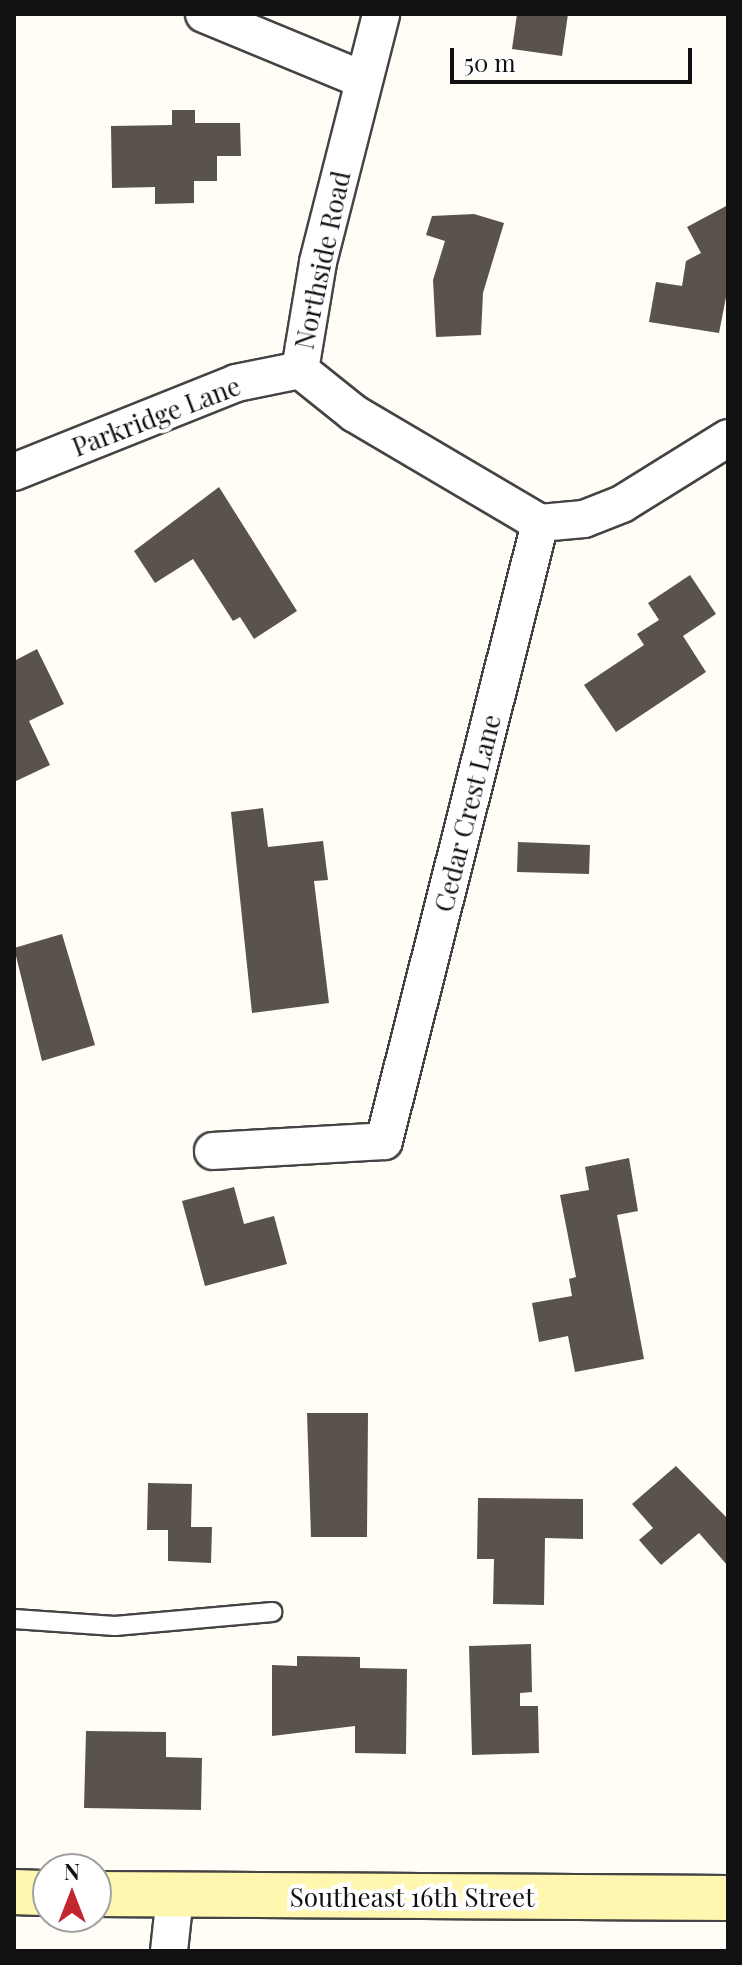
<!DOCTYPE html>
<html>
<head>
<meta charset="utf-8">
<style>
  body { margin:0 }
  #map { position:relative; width:742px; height:1965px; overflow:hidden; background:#fffdf5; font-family:"Playfair Display",serif }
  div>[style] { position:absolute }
  .building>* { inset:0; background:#5a524d }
  .roads { filter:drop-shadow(2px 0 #444) drop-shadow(-2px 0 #444) drop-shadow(0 2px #444) drop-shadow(0 -2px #444) }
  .lane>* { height:18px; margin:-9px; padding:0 9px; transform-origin:9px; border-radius:9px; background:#fff }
  .street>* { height:36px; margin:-18px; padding:0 18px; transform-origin:18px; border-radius:18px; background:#fff }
  .secondary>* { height:44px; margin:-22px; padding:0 22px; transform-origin:22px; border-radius:22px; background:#fff6b0 }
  span { translate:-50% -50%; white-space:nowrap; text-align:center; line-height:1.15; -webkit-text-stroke:8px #fff; paint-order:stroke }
  .street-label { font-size:26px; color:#111 }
  .frame { position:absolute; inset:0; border:16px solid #111; pointer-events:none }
  .north { position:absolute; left:32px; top:1853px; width:80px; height:80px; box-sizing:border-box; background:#fff; border:2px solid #a0a0a0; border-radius:50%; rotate:0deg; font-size:22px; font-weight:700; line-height:32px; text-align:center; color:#111 }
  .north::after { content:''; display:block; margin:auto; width:28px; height:36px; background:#c4262e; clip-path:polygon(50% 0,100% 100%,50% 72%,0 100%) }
  .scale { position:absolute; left:450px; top:48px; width:242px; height:36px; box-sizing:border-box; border:4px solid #111; border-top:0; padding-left:10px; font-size:24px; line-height:28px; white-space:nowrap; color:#111; -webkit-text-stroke:6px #fff; paint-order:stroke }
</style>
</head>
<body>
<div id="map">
  <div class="building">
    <div style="clip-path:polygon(517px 14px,568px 14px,562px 56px,512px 49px)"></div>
    <div style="clip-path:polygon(172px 110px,195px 110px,195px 123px,240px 123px,241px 156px,217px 156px,217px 181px,194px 181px,194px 203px,155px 204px,155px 187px,112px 188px,111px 126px,172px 125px)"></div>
    <div style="clip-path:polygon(728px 205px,728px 287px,719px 333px,649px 322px,656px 282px,682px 286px,686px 261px,701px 253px,687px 227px)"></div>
    <div style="clip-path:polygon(474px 214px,504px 223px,483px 293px,481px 335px,436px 337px,433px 280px,445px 241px,426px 235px,432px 216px)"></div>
    <div style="clip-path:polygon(219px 487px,297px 611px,254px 639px,240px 617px,233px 621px,193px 559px,155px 583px,134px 551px)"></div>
    <div style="clip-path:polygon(690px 575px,716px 614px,683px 636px,706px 672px,616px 732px,584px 685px,644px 645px,637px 634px,659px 620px,648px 603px)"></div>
    <div style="clip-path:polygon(37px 649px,64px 704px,29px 721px,50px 765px,14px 782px,14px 661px)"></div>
    <div style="clip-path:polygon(263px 808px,268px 847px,323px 841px,328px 880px,314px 881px,329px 1003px,252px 1013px,231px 812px)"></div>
    <div style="clip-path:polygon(518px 842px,590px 845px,589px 874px,517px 872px)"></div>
    <div style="clip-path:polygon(62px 934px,95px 1045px,42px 1061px,14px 948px)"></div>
    <div style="clip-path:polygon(629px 1158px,638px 1211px,617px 1215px,644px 1359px,575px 1372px,568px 1336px,539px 1342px,532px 1303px,572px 1296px,569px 1279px,576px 1277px,560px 1195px,589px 1190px,585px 1167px)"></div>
    <div style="clip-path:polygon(234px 1187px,244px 1224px,274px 1216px,287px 1264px,205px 1286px,182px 1201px)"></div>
    <div style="clip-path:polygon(307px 1413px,368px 1413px,367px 1537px,311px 1537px)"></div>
    <div style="clip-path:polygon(676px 1466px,728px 1519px,728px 1566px,699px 1533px,661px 1565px,639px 1540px,653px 1528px,632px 1504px)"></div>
    <div style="clip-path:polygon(148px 1483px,192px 1484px,191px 1527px,212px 1527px,211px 1563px,168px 1561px,168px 1530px,147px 1530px)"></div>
    <div style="clip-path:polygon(478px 1498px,583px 1499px,583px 1539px,545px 1538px,544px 1605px,493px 1604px,494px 1559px,477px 1559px)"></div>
    <div style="clip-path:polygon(531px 1644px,532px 1692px,520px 1693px,520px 1706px,538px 1706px,539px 1753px,472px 1755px,469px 1646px)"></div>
    <div style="clip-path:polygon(297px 1656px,360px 1657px,360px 1668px,407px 1669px,406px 1754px,355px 1753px,355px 1726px,272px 1736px,272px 1665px,297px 1666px)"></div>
    <div style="clip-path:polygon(86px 1731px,166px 1732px,166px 1757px,202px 1758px,201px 1810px,84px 1808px)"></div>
  </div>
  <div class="roads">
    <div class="lane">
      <div style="left:14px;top:1619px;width:101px;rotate:4deg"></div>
      <div style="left:115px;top:1626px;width:158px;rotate:-5.1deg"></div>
    </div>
    <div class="street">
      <div style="left:204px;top:14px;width:172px;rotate:22.5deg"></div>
      <div style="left:300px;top:370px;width:109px;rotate:-80.5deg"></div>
      <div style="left:318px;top:262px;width:256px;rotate:-75.7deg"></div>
      <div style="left:300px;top:370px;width:70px;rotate:38.7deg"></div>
      <div style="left:355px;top:414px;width:215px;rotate:30.5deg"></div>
      <div style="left:14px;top:472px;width:239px;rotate:-21.8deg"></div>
      <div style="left:236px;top:383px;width:65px;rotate:-11.5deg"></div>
      <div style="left:213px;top:1151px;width:171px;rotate:-3.3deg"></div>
      <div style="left:384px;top:1141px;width:637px;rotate:-75.83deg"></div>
      <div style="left:540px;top:523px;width:44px;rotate:-5.2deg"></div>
      <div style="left:584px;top:519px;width:41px;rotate:-21.5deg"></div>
      <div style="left:622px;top:504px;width:125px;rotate:-31.9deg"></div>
      <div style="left:169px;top:1951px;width:55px;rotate:-83.8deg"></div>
    </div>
    <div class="secondary">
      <div style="left:14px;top:1892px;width:34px;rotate:2deg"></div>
      <div style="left:96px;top:1894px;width:632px;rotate:0.36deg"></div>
    </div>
  </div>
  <div class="street-label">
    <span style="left:322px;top:260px;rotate:-78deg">Northside Road</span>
    <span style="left:156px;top:416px;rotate:-21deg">Parkridge Lane</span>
    <span style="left:467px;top:813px;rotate:-76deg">Cedar Crest Lane</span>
    <span style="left:412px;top:1897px">Southeast 16th Street</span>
  </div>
  <div class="frame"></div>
  <div class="north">N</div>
  <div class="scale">50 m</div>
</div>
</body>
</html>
